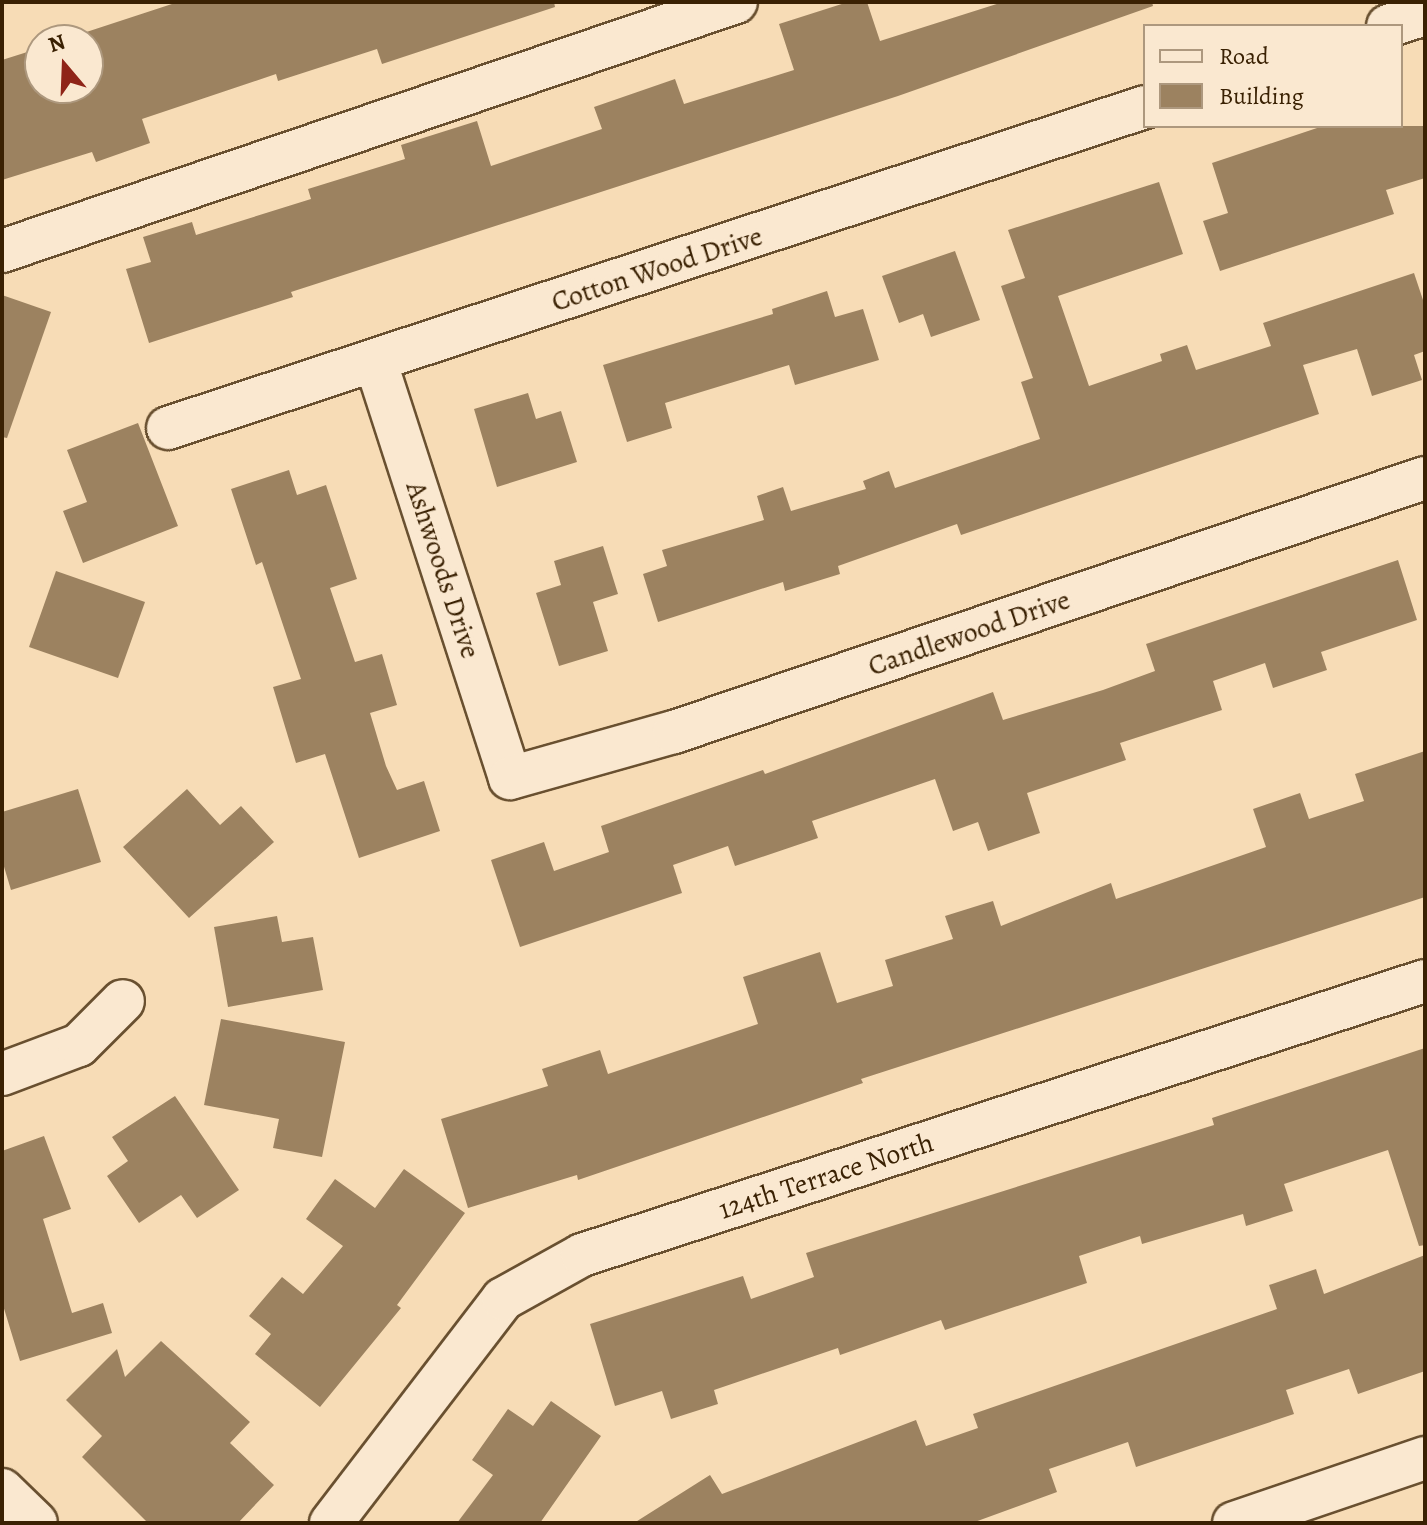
<!DOCTYPE html>
<html>
<head>
<meta charset="utf-8">
<style>
  body { margin:0 }
  #map { position:relative; width:1427px; height:1525px; overflow:hidden; background:#f7dcb6; font-family:Alegreya,serif }
  div>[style] { position:absolute }
  .building>* { inset:0; background:#9c8260 }
  .roads { filter:drop-shadow(2px 0 #695030) drop-shadow(-2px 0 #695030) drop-shadow(0 2px #695030) drop-shadow(0 -2px #695030) }
  .minor>* { height:42px; margin:-21px; padding:0 21px; transform-origin:21px; border-radius:21px; background:#fae8d0 }
  span { translate:-50% -50%; white-space:nowrap; text-align:center; line-height:1.15; -webkit-text-stroke:7px #fae8d0; paint-order:stroke }
  .street-label { font-size:28px; color:#3a2103 }
  .frame { position:absolute; inset:0; border:4px solid #3a2103; pointer-events:none }
  .legend { position:absolute; left:1143px; top:24px; width:260px; height:104px; box-sizing:border-box; background:#fae8d0; border:2px solid #ad987e; margin:0; padding:10px 14px; list-style:none; font-size:24px; color:#3a2103 }
  .legend li { display:flex; align-items:center; gap:16px; height:40px }
  .legend b { width:40px; border:2px solid #ad987e }
  .north { position:absolute; left:24px; top:24px; width:80px; height:80px; box-sizing:border-box; background:#fae8d0; border:2px solid #ad987e; border-radius:50%; rotate:341deg; font-size:22px; font-weight:700; line-height:32px; text-align:center; color:#3a2103 }
  .north::after { content:''; display:block; margin:auto; width:28px; height:36px; background:#8f2418; clip-path:polygon(50% 0,100% 100%,50% 72%,0 100%) }
</style>
</head>
<body>
<div id="map">
  <div class="building">
    <div style="clip-path:polygon(178px 2px,554px 2px,555px 7px,382px 64px,377px 49px,278px 81px,276px 74px,142px 119px,150px 143px,96px 162px,92px 152px,2px 180px,2px 60px,40px 48px,40px 88px,88px 88px,88px 40px,62px 40px)"></div>
    <div style="clip-path:polygon(848px 2px,867px 2px,880px 41px,1003px 2px,1152px 2px,1153px 6px,898px 96px,291px 292px,293px 297px,149px 343px,126px 269px,151px 262px,143px 237px,192px 222px,196px 235px,311px 199px,308px 189px,405px 159px,401px 145px,477px 121px,491px 166px,602px 129px,594px 107px,675px 79px,684px 104px,794px 70px,779px 24px)"></div>
    <div style="clip-path:polygon(1323px 126px,1425px 126px,1425px 178px,1386px 190px,1394px 214px,1220px 271px,1203px 221px,1228px 213px,1212px 163px)"></div>
    <div style="clip-path:polygon(1159px 182px,1183px 254px,1058px 296px,1089px 386px,1162px 361px,1160px 354px,1187px 345px,1196px 370px,1271px 346px,1263px 323px,1414px 273px,1425px 306px,1425px 351px,1414px 355px,1422px 380px,1372px 396px,1357px 349px,1303px 365px,1319px 414px,961px 535px,957px 524px,838px 566px,840px 574px,785px 591px,783px 582px,658px 622px,643px 574px,667px 566px,662px 550px,764px 520px,757px 496px,783px 487px,791px 511px,866px 489px,863px 481px,889px 471px,895px 488px,1040px 439px,1021px 382px,1033px 378px,1001px 286px,1025px 278px,1008px 230px)"></div>
    <div style="clip-path:polygon(955px 251px,980px 320px,931px 337px,923px 314px,899px 323px,882px 276px)"></div>
    <div style="clip-path:polygon(827px 291px,835px 317px,863px 309px,879px 360px,795px 385px,789px 365px,665px 403px,672px 428px,627px 442px,603px 365px,773px 314px,772px 309px)"></div>
    <div style="clip-path:polygon(2px 295px,51px 312px,7px 438px,2px 437px)"></div>
    <div style="clip-path:polygon(528px 393px,536px 419px,561px 411px,577px 462px,497px 487px,474px 409px)"></div>
    <div style="clip-path:polygon(138px 423px,178px 526px,83px 563px,63px 511px,87px 502px,67px 450px)"></div>
    <div style="clip-path:polygon(289px 470px,297px 495px,326px 485px,357px 579px,330px 588px,355px 662px,382px 654px,397px 705px,370px 713px,386px 766px,397px 790px,424px 781px,440px 831px,359px 858px,325px 754px,296px 763px,273px 687px,301px 679px,262px 562px,256px 565px,231px 489px)"></div>
    <div style="clip-path:polygon(603px 546px,618px 594px,593px 602px,608px 651px,559px 666px,536px 593px,561px 585px,554px 561px)"></div>
    <div style="clip-path:polygon(1398px 560px,1417px 620px,1321px 652px,1327px 670px,1273px 688px,1265px 663px,1213px 681px,1222px 710px,1120px 743px,1126px 760px,1027px 793px,1040px 833px,988px 851px,978px 822px,953px 831px,935px 779px,812px 821px,818px 838px,735px 866px,728px 846px,673px 865px,682px 893px,520px 947px,491px 860px,544px 842px,554px 871px,609px 852px,601px 826px,763px 770px,765px 774px,993px 692px,1003px 720px,1103px 690px,1155px 671px,1146px 644px)"></div>
    <div style="clip-path:polygon(56px 571px,145px 602px,118px 678px,29px 647px)"></div>
    <div style="clip-path:polygon(1425px 751px,1425px 897px,861px 1079px,863px 1083px,578px 1180px,577px 1175px,468px 1208px,441px 1119px,548px 1086px,542px 1069px,600px 1050px,608px 1074px,758px 1024px,743px 977px,820px 952px,837px 1003px,893px 986px,885px 960px,953px 939px,945px 916px,993px 901px,1001px 926px,1111px 883px,1116px 899px,1266px 847px,1253px 809px,1300px 793px,1309px 819px,1364px 801px,1355px 774px)"></div>
    <div style="clip-path:polygon(78px 789px,101px 862px,11px 890px,2px 860px,2px 812px)"></div>
    <div style="clip-path:polygon(187px 789px,220px 825px,241px 806px,274px 842px,189px 918px,123px 847px)"></div>
    <div style="clip-path:polygon(277px 916px,282px 942px,313px 937px,323px 990px,228px 1007px,214px 927px)"></div>
    <div style="clip-path:polygon(221px 1019px,345px 1042px,322px 1157px,273px 1148px,279px 1119px,204px 1105px)"></div>
    <div style="clip-path:polygon(1425px 1048px,1425px 1245px,1419px 1246px,1388px 1150px,1284px 1184px,1293px 1211px,1246px 1226px,1243px 1214px,1142px 1244px,1140px 1236px,1079px 1256px,1087px 1283px,945px 1330px,941px 1320px,840px 1355px,838px 1348px,714px 1390px,718px 1404px,671px 1419px,662px 1391px,615px 1406px,590px 1324px,743px 1276px,751px 1299px,814px 1277px,806px 1253px,1214px 1125px,1212px 1118px)"></div>
    <div style="clip-path:polygon(175px 1096px,239px 1190px,197px 1218px,181px 1195px,139px 1223px,107px 1176px,128px 1161px,112px 1137px)"></div>
    <div style="clip-path:polygon(44px 1136px,71px 1209px,43px 1219px,72px 1313px,103px 1303px,112px 1333px,20px 1361px,2px 1302px,2px 1151px)"></div>
    <div style="clip-path:polygon(404px 1169px,465px 1213px,397px 1305px,401px 1308px,320px 1407px,255px 1354px,271px 1334px,249px 1316px,282px 1277px,303px 1294px,343px 1246px,306px 1219px,335px 1179px,375px 1208px)"></div>
    <div style="clip-path:polygon(1425px 1255px,1425px 1371px,1358px 1394px,1349px 1369px,1286px 1390px,1294px 1414px,1136px 1467px,1128px 1442px,1049px 1469px,1057px 1492px,972px 1523px,634px 1523px,710px 1475px,722px 1494px,916px 1420px,926px 1446px,978px 1428px,973px 1414px,1277px 1309px,1269px 1285px,1316px 1269px,1324px 1294px)"></div>
    <div style="clip-path:polygon(161px 1341px,250px 1422px,230px 1443px,274px 1485px,238px 1523px,148px 1523px,82px 1457px,102px 1436px,66px 1400px,117px 1349px,125px 1377px)"></div>
    <div style="clip-path:polygon(551px 1401px,601px 1436px,540px 1523px,457px 1523px,493px 1475px,472px 1460px,508px 1409px,533px 1426px)"></div>
  </div>
  <div class="roads">
    <div class="minor">
      <div style="left:1388px;top:26px;width:39px;rotate:-18deg"></div>
      <div style="left:2px;top:251px;width:775px;rotate:-18.74deg"></div>
      <div style="left:376px;top:363px;width:436px;rotate:72.1deg"></div>
      <div style="left:510px;top:778px;width:170px;rotate:-15.7deg"></div>
      <div style="left:674px;top:732px;width:793px;rotate:-18.69deg"></div>
      <div style="left:168px;top:428px;width:1028px;rotate:-18.19deg"></div>
      <div style="left:2px;top:1074px;width:82px;rotate:-20.6deg"></div>
      <div style="left:79px;top:1045px;width:62px;rotate:-45deg"></div>
      <div style="left:2px;top:1490px;width:47px;rotate:44.1deg"></div>
      <div style="left:331px;top:1523px;width:282px;rotate:-52.5deg"></div>
      <div style="left:503px;top:1299px;width:90px;rotate:-29.1deg"></div>
      <div style="left:582px;top:1255px;width:886px;rotate:-18.01deg"></div>
      <div style="left:1234px;top:1523px;width:202px;rotate:-18.8deg"></div>
    </div>
  </div>
  <div class="street-label">
    <span style="left:657px;top:269px;rotate:-18deg">Cotton Wood Drive</span>
    <span style="left:443px;top:570px;rotate:72deg">Ashwoods Drive</span>
    <span style="left:969px;top:633px;rotate:-19deg">Candlewood Drive</span>
    <span style="left:826px;top:1176px;rotate:-18deg">124th Terrace North</span>
  </div>
  <div class="frame"></div>
  <ul class="legend">
  <li><b style="height:10px;background:#fae8d0"></b>Road</li>
  <li><b style="height:22px;background:#9c8260"></b>Building</li>
  </ul>
  <div class="north">N</div>
</div>
</body>
</html>
